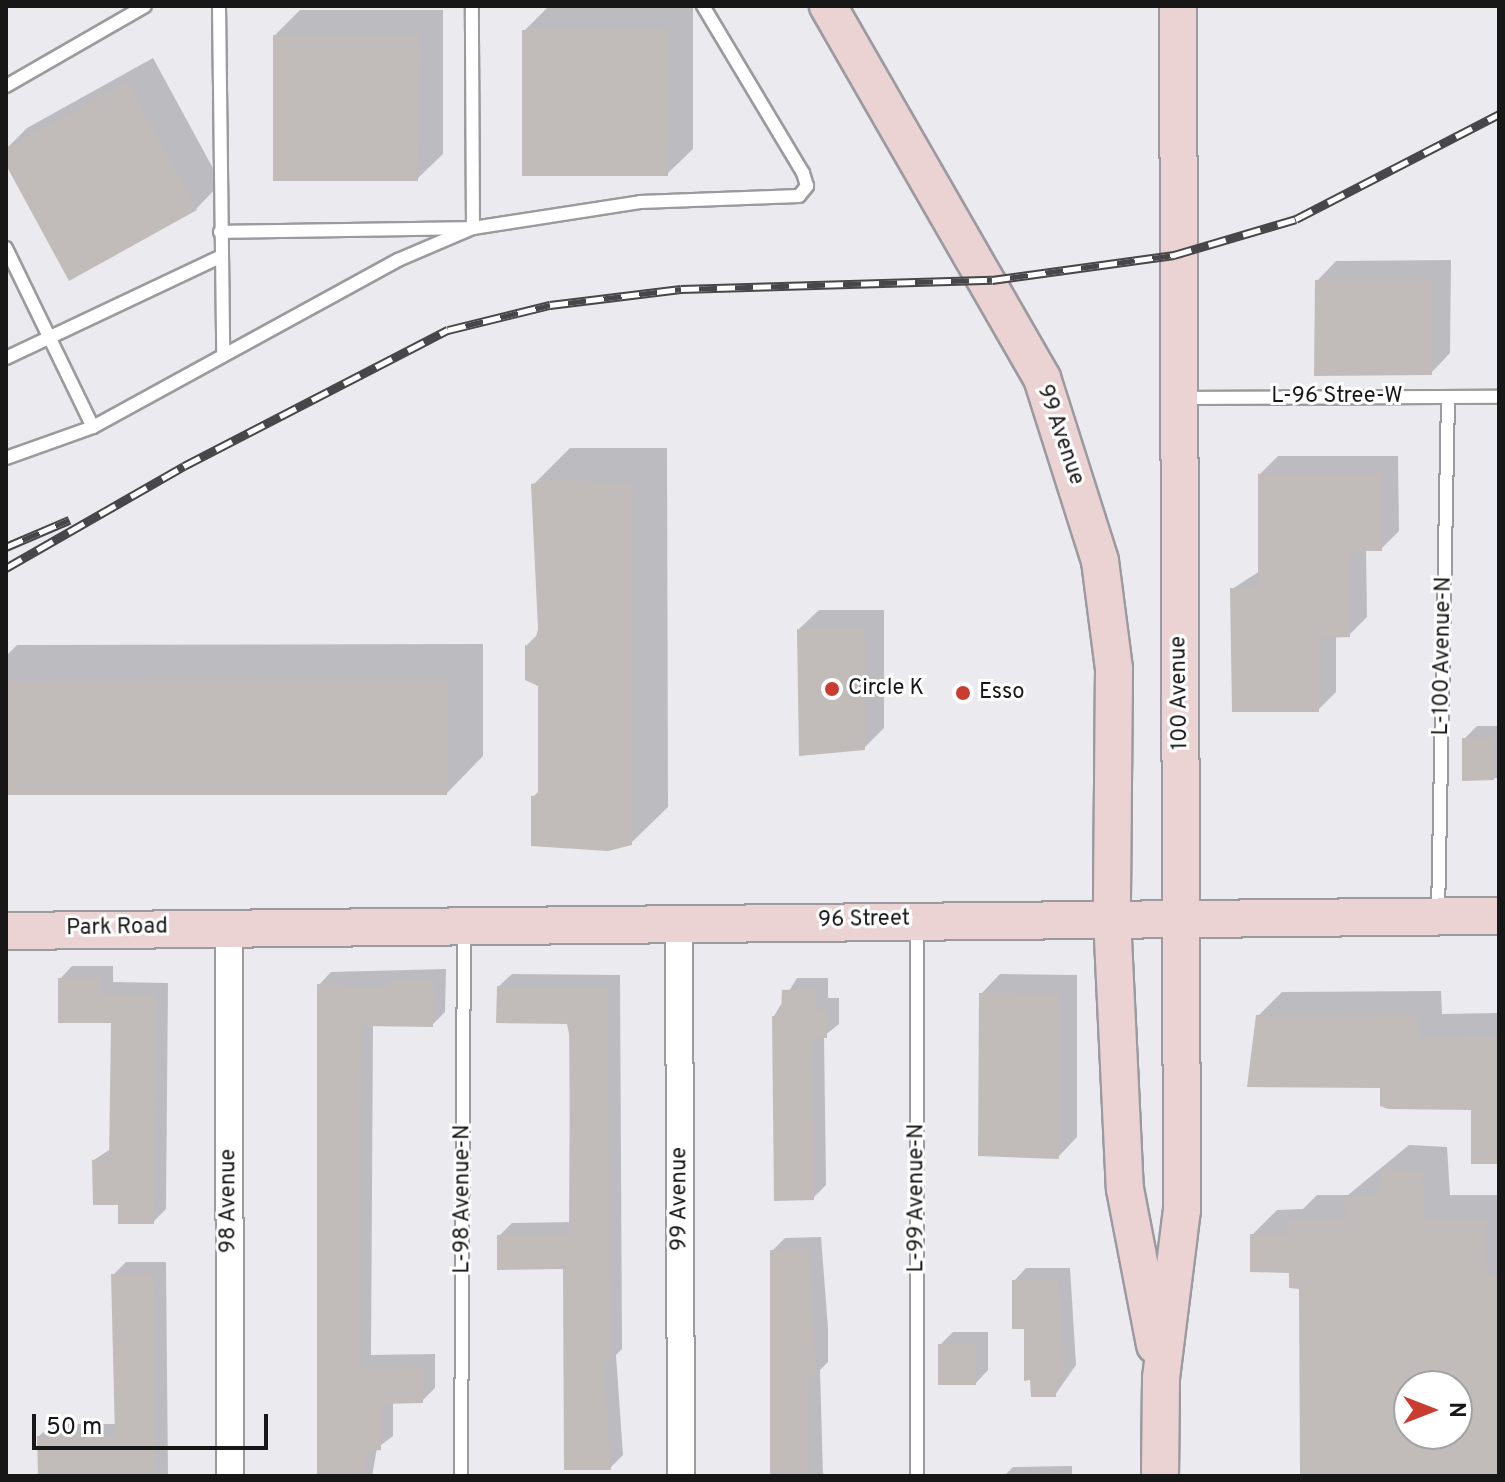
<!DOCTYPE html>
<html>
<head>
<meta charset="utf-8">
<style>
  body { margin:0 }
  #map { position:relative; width:1505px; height:1482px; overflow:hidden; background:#ebeaef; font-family:Overpass,sans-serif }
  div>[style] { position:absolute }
  .shadow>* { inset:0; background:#0003 }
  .building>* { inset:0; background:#c1bcba }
  .roads { filter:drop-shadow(2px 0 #9b9a9e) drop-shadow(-2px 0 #9b9a9e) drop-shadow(0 2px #9b9a9e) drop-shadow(0 -2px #9b9a9e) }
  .lane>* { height:12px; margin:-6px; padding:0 6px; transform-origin:6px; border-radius:6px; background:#fff }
  .street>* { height:26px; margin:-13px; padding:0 13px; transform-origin:13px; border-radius:13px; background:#fff }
  .secondary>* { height:36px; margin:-18px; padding:0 18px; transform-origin:18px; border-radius:18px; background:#ebd3d4 }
  .rail>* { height:9px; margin-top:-4.5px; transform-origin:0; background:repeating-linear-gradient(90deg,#fff 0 18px,#474749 0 36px); box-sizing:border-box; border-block:2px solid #474749 }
  .dots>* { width:22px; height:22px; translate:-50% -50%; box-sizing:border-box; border:4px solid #fff; border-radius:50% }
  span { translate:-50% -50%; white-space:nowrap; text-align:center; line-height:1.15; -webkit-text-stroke:6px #fff; paint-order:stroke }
  .street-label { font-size:22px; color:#171718 }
  .poi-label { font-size:22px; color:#171718 }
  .left { translate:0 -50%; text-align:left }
  .frame { position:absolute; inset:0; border:8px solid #171718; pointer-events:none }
  .north { position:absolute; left:1393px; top:1370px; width:80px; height:80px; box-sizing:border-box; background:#fff; border:2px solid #a2a2a3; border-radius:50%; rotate:90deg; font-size:22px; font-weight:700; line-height:32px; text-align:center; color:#171718 }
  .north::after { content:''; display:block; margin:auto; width:28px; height:36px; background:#c93c30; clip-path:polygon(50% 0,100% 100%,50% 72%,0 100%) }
  .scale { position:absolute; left:32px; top:1414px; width:236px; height:36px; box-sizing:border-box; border:4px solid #171718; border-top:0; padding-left:10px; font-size:24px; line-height:28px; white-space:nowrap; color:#171718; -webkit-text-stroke:6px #fff; paint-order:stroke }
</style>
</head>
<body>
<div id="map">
  <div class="shadow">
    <div style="clip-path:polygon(549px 6px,693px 6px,693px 149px,667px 174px,524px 31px)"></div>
    <div style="clip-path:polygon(300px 10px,443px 10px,443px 154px,417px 179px,275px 35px)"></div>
    <div style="clip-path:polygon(153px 58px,221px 183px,196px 209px,6px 161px,6px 149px,27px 128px)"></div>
    <div style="clip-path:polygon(1451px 260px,1450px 353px,1431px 373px,1317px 281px,1336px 261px)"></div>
    <div style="clip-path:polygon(570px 448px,667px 448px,668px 807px,631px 843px,533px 797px,540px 790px,540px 685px,527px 645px,539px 633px,533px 485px)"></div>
    <div style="clip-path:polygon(1278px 456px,1398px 456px,1399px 531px,1381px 549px,1366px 549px,1367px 617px,1349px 635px,1336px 635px,1336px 692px,1318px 710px,1232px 589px,1260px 571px,1260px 474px)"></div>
    <div style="clip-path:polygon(819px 610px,884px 610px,884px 728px,864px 748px,799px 629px)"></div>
    <div style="clip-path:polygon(483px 644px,483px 756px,447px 793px,6px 793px,6px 656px,17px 645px)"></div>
    <div style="clip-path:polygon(1477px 726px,1499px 726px,1499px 778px,1464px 779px,1464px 739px)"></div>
    <div style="clip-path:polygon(72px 966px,113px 966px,113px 982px,168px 983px,166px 1209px,153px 1222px,120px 1203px,94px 1160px,112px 1148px,114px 1021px,60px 979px)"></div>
    <div style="clip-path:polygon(446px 969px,445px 1012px,432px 1025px,373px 1024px,371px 1355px,435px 1354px,435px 1388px,422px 1401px,393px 1401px,393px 1436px,377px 1448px,372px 1476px,321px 1476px,319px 985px,331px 972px)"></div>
    <div style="clip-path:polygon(512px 974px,620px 975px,622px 1349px,616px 1355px,623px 1455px,610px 1468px,565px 1267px,499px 1236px,512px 1223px,571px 1222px,569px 1022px,499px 986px)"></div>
    <div style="clip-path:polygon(1000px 974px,1077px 975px,1077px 1137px,1058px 1157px,981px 994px)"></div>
    <div style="clip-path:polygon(797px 978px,828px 978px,828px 998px,839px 998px,839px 1024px,824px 1036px,826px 1185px,813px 1198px,774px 1016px)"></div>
    <div style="clip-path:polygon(1441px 991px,1442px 1014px,1499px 1013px,1499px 1162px,1473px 1108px,1382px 1086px,1258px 1016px,1282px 992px)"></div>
    <div style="clip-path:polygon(evenodd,1409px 1145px,1447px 1147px,1450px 1195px,1499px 1195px,1499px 1476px,1417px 1476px,1291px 1271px,1252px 1235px,1277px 1210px,1303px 1209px,1317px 1195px,1348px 1195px,1409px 1145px,1409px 1386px,1457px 1386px,1457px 1434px,1409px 1434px,1409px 1386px)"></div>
    <div style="clip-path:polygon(821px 1237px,828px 1328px,828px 1362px,820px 1370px,823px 1476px,772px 1476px,772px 1251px,785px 1238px)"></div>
    <div style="clip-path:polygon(126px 1262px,166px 1262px,168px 1476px,116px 1476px,39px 1436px,52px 1424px,117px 1424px,113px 1275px)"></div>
    <div style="clip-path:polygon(1026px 1268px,1070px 1268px,1076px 1365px,1055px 1395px,1014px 1281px)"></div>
    <div style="clip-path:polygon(953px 1332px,988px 1332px,988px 1370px,976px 1383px,940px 1345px)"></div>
    <div style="clip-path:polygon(1072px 1466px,1072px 1476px,1004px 1476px,1013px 1467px)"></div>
  </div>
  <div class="building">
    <div style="clip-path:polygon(522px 30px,669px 30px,668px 176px,522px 176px)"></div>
    <div style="clip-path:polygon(273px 35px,419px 35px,418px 181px,273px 181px)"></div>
    <div style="clip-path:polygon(127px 82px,197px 210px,69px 281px,6px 165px,6px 149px)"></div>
    <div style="clip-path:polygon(1432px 278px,1432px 375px,1314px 376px,1315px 280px)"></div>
    <div style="clip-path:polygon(1258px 474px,1381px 474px,1382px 551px,1349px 551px,1350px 637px,1319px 638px,1319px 712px,1232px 712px,1230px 588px,1258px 588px)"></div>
    <div style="clip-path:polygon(555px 479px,631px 484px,632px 845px,608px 851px,531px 846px,531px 796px,538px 796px,538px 686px,525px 680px,525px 645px,534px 645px,538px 629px,531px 484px)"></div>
    <div style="clip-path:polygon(797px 629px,865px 629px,865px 750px,799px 756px)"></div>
    <div style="clip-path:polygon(447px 680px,447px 795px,6px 795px,6px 681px)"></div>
    <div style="clip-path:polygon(1462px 738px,1494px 738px,1494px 780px,1462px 781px)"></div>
    <div style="clip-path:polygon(58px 978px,101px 978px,101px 994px,156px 995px,154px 1224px,118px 1224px,118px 1205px,93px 1205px,92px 1160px,109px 1160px,111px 1023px,58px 1023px)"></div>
    <div style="clip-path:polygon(387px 981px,434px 981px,433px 1027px,361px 1026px,359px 1367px,423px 1366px,423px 1403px,381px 1404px,381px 1450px,366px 1451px,366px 1474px,317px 1474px,317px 984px,387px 987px)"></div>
    <div style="clip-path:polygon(497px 986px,608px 987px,610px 1364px,604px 1364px,611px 1470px,564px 1470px,563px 1269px,497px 1270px,497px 1235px,569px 1234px,570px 1039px,567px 1024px,496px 1023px)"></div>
    <div style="clip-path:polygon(816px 989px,816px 1010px,827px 1010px,827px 1038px,815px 1038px,812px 1051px,814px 1200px,774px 1201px,772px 1016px,781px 1016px,782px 990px)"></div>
    <div style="clip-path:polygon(979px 993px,1059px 994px,1059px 1159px,978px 1156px)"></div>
    <div style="clip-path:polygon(1418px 1014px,1419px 1038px,1499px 1036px,1499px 1164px,1471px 1164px,1471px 1110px,1388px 1109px,1380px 1106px,1380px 1088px,1247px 1087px,1256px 1015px)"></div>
    <div style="clip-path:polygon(evenodd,1382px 1169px,1422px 1172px,1425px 1219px,1486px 1219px,1487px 1276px,1499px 1276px,1499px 1476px,1300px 1475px,1299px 1289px,1289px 1288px,1289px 1273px,1250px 1272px,1250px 1234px,1289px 1234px,1289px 1220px,1347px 1220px,1343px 1198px,1380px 1194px,1382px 1169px,1409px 1386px,1457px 1386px,1457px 1434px,1409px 1434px,1409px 1386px)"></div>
    <div style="clip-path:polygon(809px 1249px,816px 1377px,808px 1377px,808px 1476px,770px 1476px,770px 1250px)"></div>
    <div style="clip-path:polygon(111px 1274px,154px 1274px,155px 1476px,38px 1476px,37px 1436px,115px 1436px)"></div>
    <div style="clip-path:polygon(1012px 1280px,1058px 1280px,1064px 1380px,1056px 1380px,1056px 1397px,1031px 1397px,1030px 1380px,1024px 1381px,1024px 1329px,1012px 1329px)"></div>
    <div style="clip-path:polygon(938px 1344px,976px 1344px,976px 1385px,938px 1385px)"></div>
  </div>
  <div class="roads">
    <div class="lane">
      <div style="left:219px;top:6px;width:346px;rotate:89.3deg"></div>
      <div style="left:6px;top:86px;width:160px;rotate:-29.9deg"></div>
      <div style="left:220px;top:232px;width:253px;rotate:-0.9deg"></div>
      <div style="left:473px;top:228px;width:222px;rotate:-90.3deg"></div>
      <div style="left:6px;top:248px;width:199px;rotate:64.1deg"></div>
      <div style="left:6px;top:358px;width:237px;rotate:-25.3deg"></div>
      <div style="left:1182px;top:398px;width:317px;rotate:-0.2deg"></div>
      <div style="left:6px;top:458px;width:92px;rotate:-19.6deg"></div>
      <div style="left:93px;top:427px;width:348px;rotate:-28.7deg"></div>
      <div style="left:398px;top:260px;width:82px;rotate:-23.1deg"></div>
      <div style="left:473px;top:228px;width:169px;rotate:-8.8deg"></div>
      <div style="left:640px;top:202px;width:159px;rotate:-2.2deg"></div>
      <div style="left:799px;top:196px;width:13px;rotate:-51deg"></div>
      <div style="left:807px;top:186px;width:14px;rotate:-107deg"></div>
      <div style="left:803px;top:173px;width:195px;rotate:-120.9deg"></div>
      <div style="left:1438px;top:914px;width:517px;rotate:-88.89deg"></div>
      <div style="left:917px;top:927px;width:549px;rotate:90deg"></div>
      <div style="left:461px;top:1476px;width:546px;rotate:-89.69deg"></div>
    </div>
    <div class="street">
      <div style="left:679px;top:923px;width:553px;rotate:89.79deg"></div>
      <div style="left:229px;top:926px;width:550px;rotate:89.9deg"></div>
    </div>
    <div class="secondary">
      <div style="left:828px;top:6px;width:429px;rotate:60.1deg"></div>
      <div style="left:1042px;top:378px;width:192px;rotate:72.4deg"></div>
      <div style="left:1100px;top:561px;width:109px;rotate:82.6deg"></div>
      <div style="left:1114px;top:669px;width:248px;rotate:90.5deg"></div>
      <div style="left:1112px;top:917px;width:272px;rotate:87.3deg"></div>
      <div style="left:1125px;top:1189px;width:159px;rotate:79.1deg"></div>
      <div style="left:6px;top:931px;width:1493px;rotate:-0.58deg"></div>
      <div style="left:1160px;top:1476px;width:98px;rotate:-89.4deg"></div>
      <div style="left:1161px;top:1378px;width:169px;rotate:-82.9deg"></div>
      <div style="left:1182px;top:1210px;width:1204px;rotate:-90.19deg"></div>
    </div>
  </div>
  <div class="rail">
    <div style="left:6px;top:547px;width:69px;rotate:-23.2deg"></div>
    <div style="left:6px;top:568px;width:205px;rotate:-29.8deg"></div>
    <div style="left:184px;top:466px;width:297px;rotate:-27.3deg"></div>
    <div style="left:448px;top:330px;width:105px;rotate:-13.8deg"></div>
    <div style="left:550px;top:305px;width:132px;rotate:-7deg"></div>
    <div style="left:681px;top:289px;width:311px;rotate:-1.7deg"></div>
    <div style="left:992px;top:280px;width:184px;rotate:-7.8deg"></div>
    <div style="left:1174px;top:255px;width:127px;rotate:-16.4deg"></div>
    <div style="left:1296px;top:219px;width:229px;rotate:-27.3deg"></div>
  </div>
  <div class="dots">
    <div style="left:832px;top:689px;background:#c93c30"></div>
    <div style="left:963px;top:693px;background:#c93c30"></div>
  </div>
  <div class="street-label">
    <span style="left:1337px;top:397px">L-96 Stree-W</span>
    <span style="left:1060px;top:435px;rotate:71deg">99 Avenue</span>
    <span style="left:1443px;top:656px;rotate:-89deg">L-100 Avenue-N</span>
    <span style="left:1180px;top:693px;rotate:-91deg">100 Avenue</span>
    <span style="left:864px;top:920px;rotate:-1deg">96 Street</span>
    <span style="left:117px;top:928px;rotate:-1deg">Park Road</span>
    <span style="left:917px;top:1198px;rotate:-90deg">L-99 Avenue-N</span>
    <span style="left:463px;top:1199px;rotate:-90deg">L-98 Avenue-N</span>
    <span style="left:680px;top:1199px;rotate:-90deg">99 Avenue</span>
    <span style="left:229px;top:1201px;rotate:-90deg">98 Avenue</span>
  </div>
  <div class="poi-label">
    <span class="left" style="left:848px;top:689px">Circle K</span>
    <span class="left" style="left:979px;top:693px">Esso</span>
  </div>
  <div class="frame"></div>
  <div class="north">N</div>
  <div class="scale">50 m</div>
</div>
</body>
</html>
